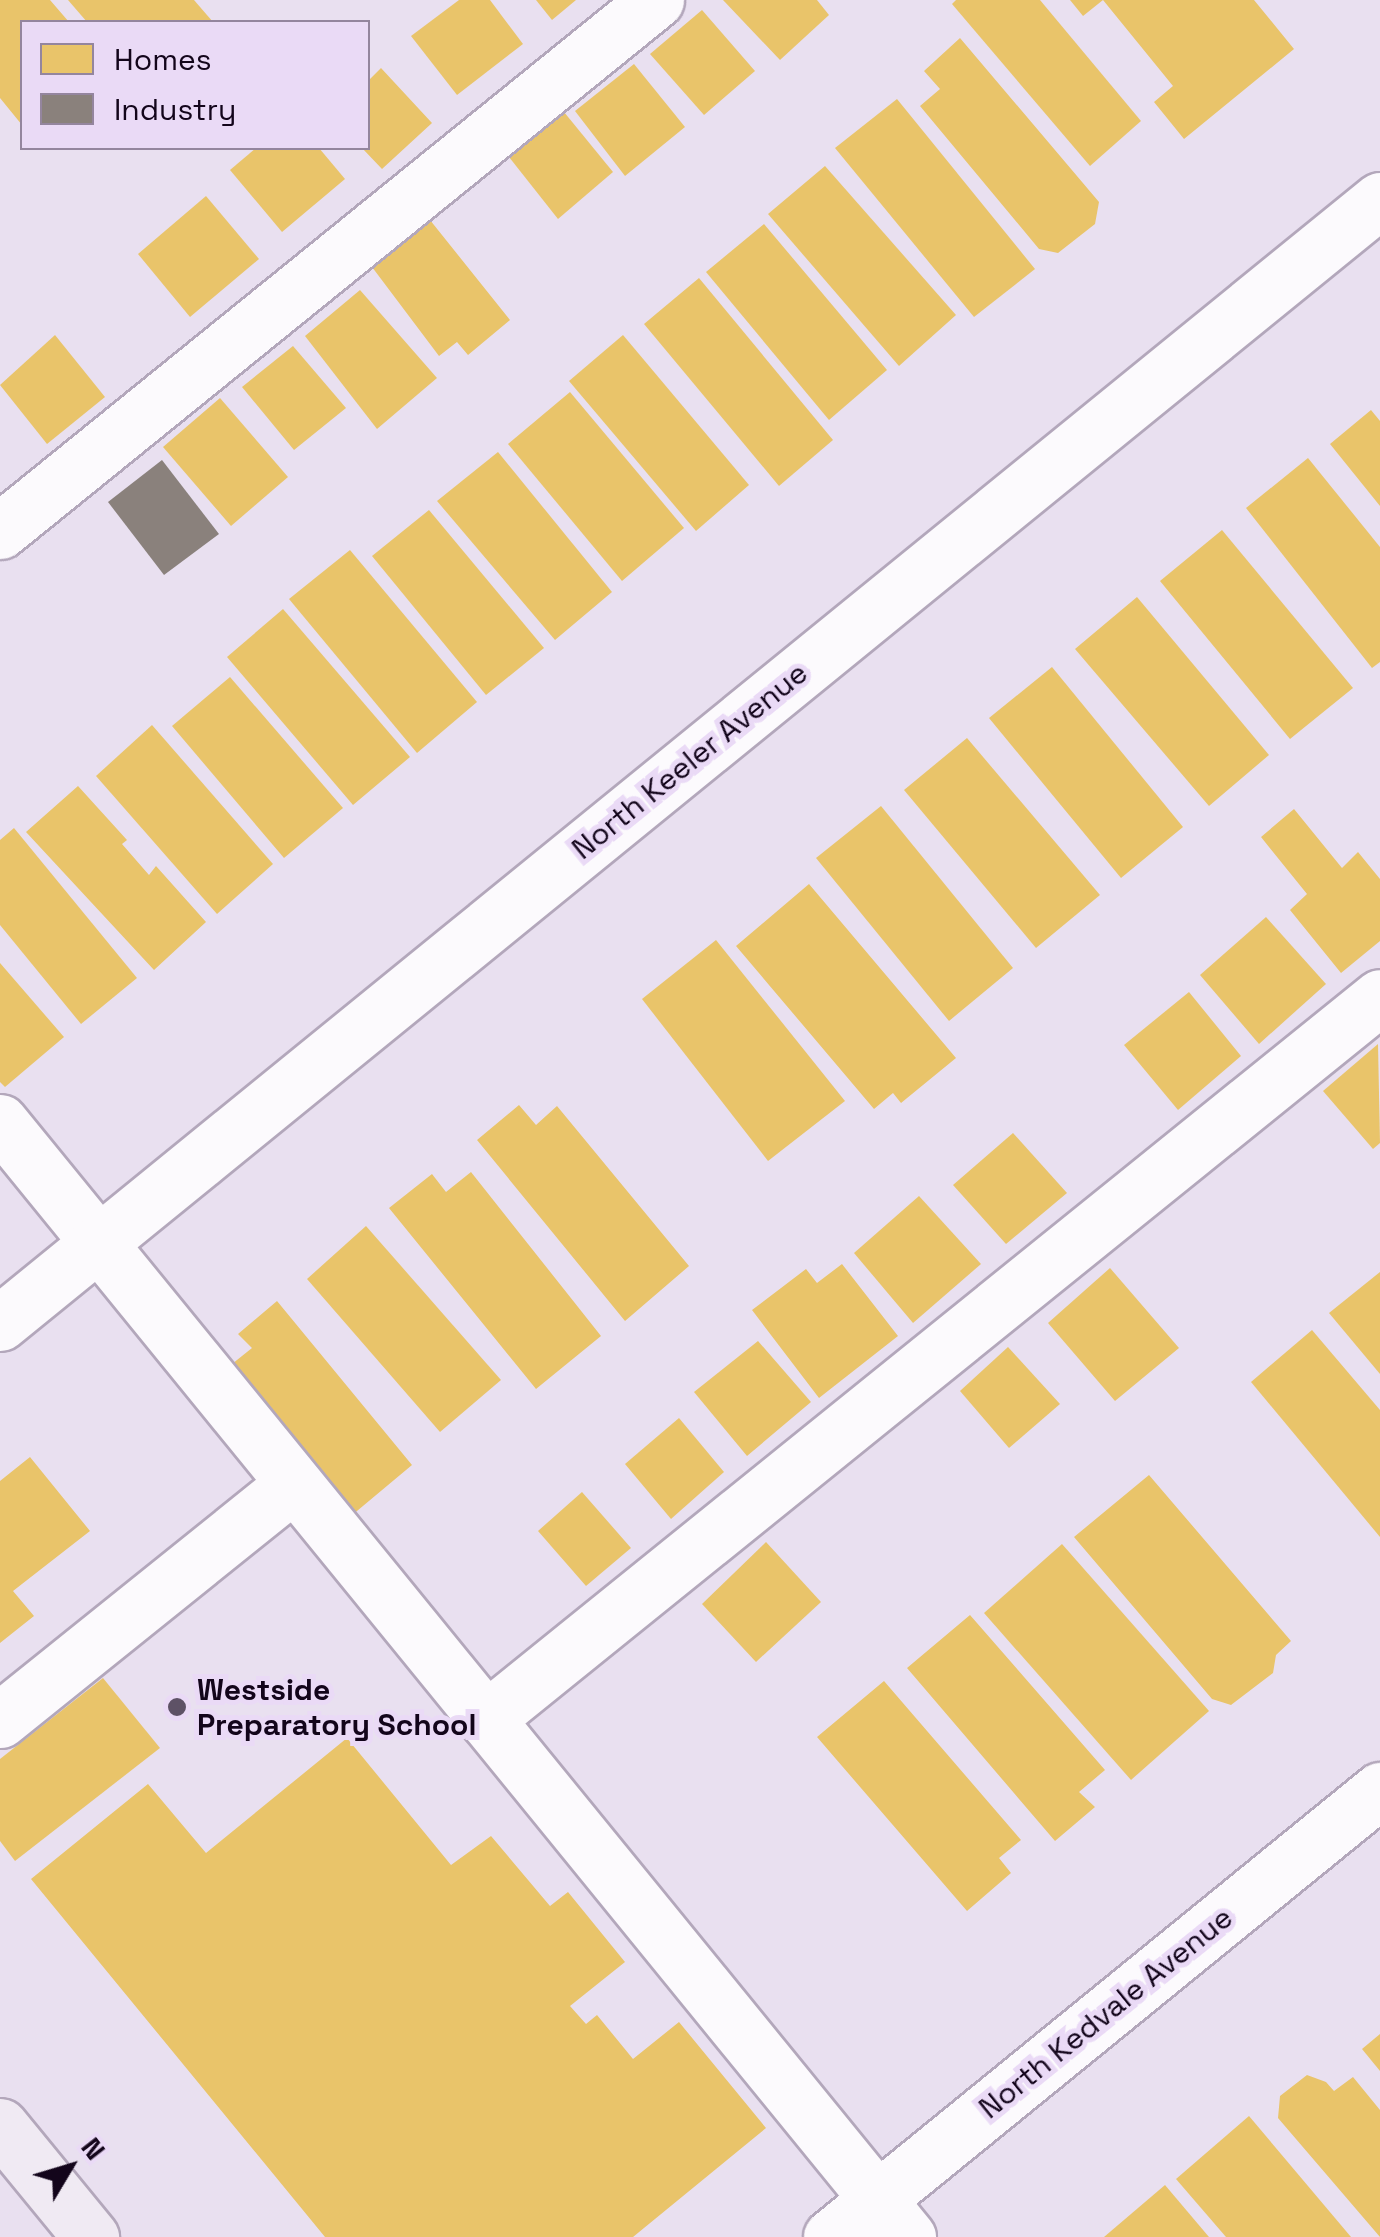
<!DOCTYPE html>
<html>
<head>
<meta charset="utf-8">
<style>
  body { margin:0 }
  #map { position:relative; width:1380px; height:2237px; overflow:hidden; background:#e9e0f0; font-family:"Space Grotesk",sans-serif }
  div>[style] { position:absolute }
  .homes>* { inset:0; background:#e9c46a }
  .industry>* { inset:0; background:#8a817c }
  .roads { filter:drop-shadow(2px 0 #b3a7bb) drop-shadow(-2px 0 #b3a7bb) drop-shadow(0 2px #b3a7bb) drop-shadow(0 -2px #b3a7bb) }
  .minor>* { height:55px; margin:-27.5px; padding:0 27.5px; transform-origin:27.5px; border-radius:27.5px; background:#fcfafd }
  .major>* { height:55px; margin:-27.5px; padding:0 27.5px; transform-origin:27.5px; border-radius:27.5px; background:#f0eaf3 }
  .dots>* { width:28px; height:28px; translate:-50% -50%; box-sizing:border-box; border:5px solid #eadaf6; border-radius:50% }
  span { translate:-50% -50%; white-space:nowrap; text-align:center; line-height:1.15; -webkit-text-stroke:10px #eadaf6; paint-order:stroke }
  .street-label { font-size:30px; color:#13051b }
  .poi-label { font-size:30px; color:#13051b; font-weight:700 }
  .left { translate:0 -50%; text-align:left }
  .legend { position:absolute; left:20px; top:20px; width:350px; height:130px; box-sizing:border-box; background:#eadaf6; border:2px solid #94859e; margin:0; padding:12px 18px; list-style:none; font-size:30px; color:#13051b }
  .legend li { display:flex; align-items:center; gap:20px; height:50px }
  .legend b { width:50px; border:2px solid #94859e }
  .north { position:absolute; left:20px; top:2117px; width:100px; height:100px; -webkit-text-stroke:8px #eadaf6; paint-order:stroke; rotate:52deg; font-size:28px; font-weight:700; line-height:40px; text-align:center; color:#13051b }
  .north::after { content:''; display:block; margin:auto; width:35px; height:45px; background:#13051b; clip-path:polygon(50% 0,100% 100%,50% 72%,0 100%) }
</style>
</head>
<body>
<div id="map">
  <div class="homes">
    <div style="clip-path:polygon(0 0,50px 0,69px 22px,22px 22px,22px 125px,0 98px)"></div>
    <div style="clip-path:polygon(68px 0,194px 0,213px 22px,87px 22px)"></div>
    <div style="clip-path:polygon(459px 0,490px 0,523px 44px,457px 95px,411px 36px)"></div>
    <div style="clip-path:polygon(536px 0,576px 0,552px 20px)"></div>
    <div style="clip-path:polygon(723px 0,817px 0,829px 15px,780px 60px)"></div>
    <div style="clip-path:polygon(956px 0,1040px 0,1141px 121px,1090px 166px,952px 4px)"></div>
    <div style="clip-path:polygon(1070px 0,1103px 0,1083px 16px)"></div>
    <div style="clip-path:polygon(1103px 0,1254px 0,1294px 49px,1184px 139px,1154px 102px,1173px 86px)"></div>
    <div style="clip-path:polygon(702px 10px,755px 71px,704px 115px,650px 54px)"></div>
    <div style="clip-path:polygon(960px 38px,1099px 202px,1095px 224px,1058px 253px,1039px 249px,920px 106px,940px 89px,924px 71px)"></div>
    <div style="clip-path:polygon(634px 64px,685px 127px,625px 176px,575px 111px)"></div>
    <div style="clip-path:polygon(381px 68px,432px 123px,382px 169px,362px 148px,368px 148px,368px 81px)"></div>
    <div style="clip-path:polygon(897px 99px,1035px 269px,974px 317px,835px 148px)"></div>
    <div style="clip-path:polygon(564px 112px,613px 172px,558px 219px,509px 157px)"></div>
    <div style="clip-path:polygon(256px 148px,319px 148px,345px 179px,282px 232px,230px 170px)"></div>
    <div style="clip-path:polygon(825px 166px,956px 315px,899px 366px,768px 214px)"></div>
    <div style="clip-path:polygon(206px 196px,259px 259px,190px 317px,138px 254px)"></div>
    <div style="clip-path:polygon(430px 220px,510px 320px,468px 355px,457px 342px,439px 356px,372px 267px)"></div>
    <div style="clip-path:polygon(764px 224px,887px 370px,829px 420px,706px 272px)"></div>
    <div style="clip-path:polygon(699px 278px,833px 440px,779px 486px,644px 324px)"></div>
    <div style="clip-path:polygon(360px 290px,437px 378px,377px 429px,305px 336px)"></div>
    <div style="clip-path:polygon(55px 335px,105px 397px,47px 444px,0 385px)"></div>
    <div style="clip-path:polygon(623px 335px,749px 485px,696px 531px,569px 381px)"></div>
    <div style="clip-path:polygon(293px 346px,346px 408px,294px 450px,242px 387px)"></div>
    <div style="clip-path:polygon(570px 392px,684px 528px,622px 581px,508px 444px)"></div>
    <div style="clip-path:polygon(220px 398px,288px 477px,231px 526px,163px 447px)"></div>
    <div style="clip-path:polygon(1371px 410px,1380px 421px,1380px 506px,1330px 444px)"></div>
    <div style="clip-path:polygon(498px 452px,612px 592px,555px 640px,437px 501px)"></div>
    <div style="clip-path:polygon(1308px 458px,1380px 547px,1380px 662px,1372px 668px,1246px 508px)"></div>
    <div style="clip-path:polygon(429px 510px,544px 648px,486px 695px,372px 556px)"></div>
    <div style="clip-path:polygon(1222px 530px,1353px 688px,1290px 739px,1160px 581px)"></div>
    <div style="clip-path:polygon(350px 550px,477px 702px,417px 753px,289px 599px)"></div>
    <div style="clip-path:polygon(1137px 597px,1269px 755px,1209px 806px,1075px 649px)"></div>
    <div style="clip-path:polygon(283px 609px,410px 757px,353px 805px,227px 657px)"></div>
    <div style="clip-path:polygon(1052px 667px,1183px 827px,1121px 878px,989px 718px)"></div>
    <div style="clip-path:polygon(230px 677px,343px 808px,284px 858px,172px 726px)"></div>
    <div style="clip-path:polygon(152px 725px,273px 864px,217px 914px,96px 776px)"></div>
    <div style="clip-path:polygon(967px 738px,1100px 895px,1036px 948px,904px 790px)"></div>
    <div style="clip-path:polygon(78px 786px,127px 840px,122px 844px,149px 875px,156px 866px,206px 922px,154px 970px,26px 832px)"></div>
    <div style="clip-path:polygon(881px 806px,1013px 968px,949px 1021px,816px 858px)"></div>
    <div style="clip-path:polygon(1294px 809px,1342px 868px,1358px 852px,1380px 879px,1380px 941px,1341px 973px,1290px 910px,1307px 894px,1261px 837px)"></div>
    <div style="clip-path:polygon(14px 828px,137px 978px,81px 1024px,0 925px,0 840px)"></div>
    <div style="clip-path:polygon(809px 884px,956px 1058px,901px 1103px,893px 1093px,874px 1109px,736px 946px)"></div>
    <div style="clip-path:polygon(1266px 917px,1326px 984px,1259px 1044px,1200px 975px)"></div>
    <div style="clip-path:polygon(716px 940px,845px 1101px,768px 1161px,642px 999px)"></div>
    <div style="clip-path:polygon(0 963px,64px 1037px,5px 1087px,0 1082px)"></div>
    <div style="clip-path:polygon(1189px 992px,1241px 1056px,1178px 1110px,1124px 1045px)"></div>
    <div style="clip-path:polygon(1378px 1044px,1380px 1143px,1373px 1149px,1323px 1091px)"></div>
    <div style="clip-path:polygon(519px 1105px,536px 1125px,557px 1106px,689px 1266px,625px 1321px,477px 1140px)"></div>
    <div style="clip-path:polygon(1013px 1133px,1067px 1193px,1006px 1244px,953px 1185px)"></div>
    <div style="clip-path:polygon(471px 1172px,601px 1336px,536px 1389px,389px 1208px,432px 1174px,446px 1192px)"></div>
    <div style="clip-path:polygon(919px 1196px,981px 1264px,913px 1323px,854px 1253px)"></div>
    <div style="clip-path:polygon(366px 1226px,501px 1380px,440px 1432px,307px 1279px)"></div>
    <div style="clip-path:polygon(842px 1264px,898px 1336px,819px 1398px,752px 1310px,806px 1269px,817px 1283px)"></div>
    <div style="clip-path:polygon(1110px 1268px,1179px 1348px,1115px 1401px,1048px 1323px)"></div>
    <div style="clip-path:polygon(1380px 1272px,1380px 1374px,1329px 1313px)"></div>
    <div style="clip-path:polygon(277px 1301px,412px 1465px,345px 1521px,222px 1372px,252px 1348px,238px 1334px)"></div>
    <div style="clip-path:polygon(1312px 1330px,1380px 1410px,1380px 1537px,1251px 1382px)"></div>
    <div style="clip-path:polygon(758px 1341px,811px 1402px,747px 1456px,694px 1392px)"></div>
    <div style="clip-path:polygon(1008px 1347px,1060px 1404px,1009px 1448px,960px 1391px)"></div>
    <div style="clip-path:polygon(679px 1418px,724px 1472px,671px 1519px,625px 1464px)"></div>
    <div style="clip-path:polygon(30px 1457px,90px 1531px,13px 1591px,34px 1616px,0 1643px,0 1481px)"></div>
    <div style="clip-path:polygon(1149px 1475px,1291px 1641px,1276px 1655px,1273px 1673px,1231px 1705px,1212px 1699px,1074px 1537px)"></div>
    <div style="clip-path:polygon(582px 1492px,631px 1548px,586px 1586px,538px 1531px)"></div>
    <div style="clip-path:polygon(766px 1542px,821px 1602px,756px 1662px,702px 1604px)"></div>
    <div style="clip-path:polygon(1062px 1544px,1209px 1711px,1131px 1780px,984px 1613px)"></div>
    <div style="clip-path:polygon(970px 1615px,1105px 1770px,1079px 1792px,1095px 1807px,1055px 1841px,907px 1668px)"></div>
    <div style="clip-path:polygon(103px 1678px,160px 1748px,15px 1861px,0 1841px,0 1759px)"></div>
    <div style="clip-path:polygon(884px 1681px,1021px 1840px,999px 1858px,1011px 1873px,967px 1911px,817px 1737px)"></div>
    <div style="clip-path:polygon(347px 1738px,451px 1865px,491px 1836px,550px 1906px,568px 1892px,625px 1962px,570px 2006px,586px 2024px,597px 2015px,633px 2059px,679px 2022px,766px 2128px,633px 2237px,325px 2237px,31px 1879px,148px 1784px,206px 1853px)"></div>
    <div style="clip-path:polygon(1380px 2034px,1380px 2071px,1362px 2049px)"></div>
    <div style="clip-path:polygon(1307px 2075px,1326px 2082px,1334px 2091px,1353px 2077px,1380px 2110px,1380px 2237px,1278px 2118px,1280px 2096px)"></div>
    <div style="clip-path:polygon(1249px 2116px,1351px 2237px,1226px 2237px,1176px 2179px)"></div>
    <div style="clip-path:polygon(1165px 2185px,1209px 2237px,1104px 2237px)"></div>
  </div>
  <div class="industry">
    <div style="clip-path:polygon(162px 460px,219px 534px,164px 575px,108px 502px)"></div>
  </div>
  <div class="roads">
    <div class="minor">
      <div style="left:0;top:531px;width:844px;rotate:-38.99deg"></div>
      <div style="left:0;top:1122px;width:1438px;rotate:50.84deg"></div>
      <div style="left:0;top:1323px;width:1779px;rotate:-39.14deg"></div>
      <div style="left:486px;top:1719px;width:1149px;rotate:-38.92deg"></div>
      <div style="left:0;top:1720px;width:377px;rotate:-38.8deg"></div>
      <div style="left:831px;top:2237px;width:708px;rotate:-39.15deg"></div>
    </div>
    <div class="major">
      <div style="left:0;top:2126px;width:144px;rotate:50.7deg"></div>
    </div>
  </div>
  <div class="dots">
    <div style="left:177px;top:1707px;background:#5e5266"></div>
  </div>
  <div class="street-label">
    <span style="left:690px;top:761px;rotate:-39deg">North Keeler Avenue</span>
    <span style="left:1106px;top:2013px;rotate:-39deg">North Kedvale Avenue</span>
  </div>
  <div class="poi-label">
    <span class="left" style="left:197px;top:1707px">Westside<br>Preparatory School</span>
  </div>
  <ul class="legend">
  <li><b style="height:28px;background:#e9c46a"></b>Homes</li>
  <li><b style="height:28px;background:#8a817c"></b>Industry</li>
  </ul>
  <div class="north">N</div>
</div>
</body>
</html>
